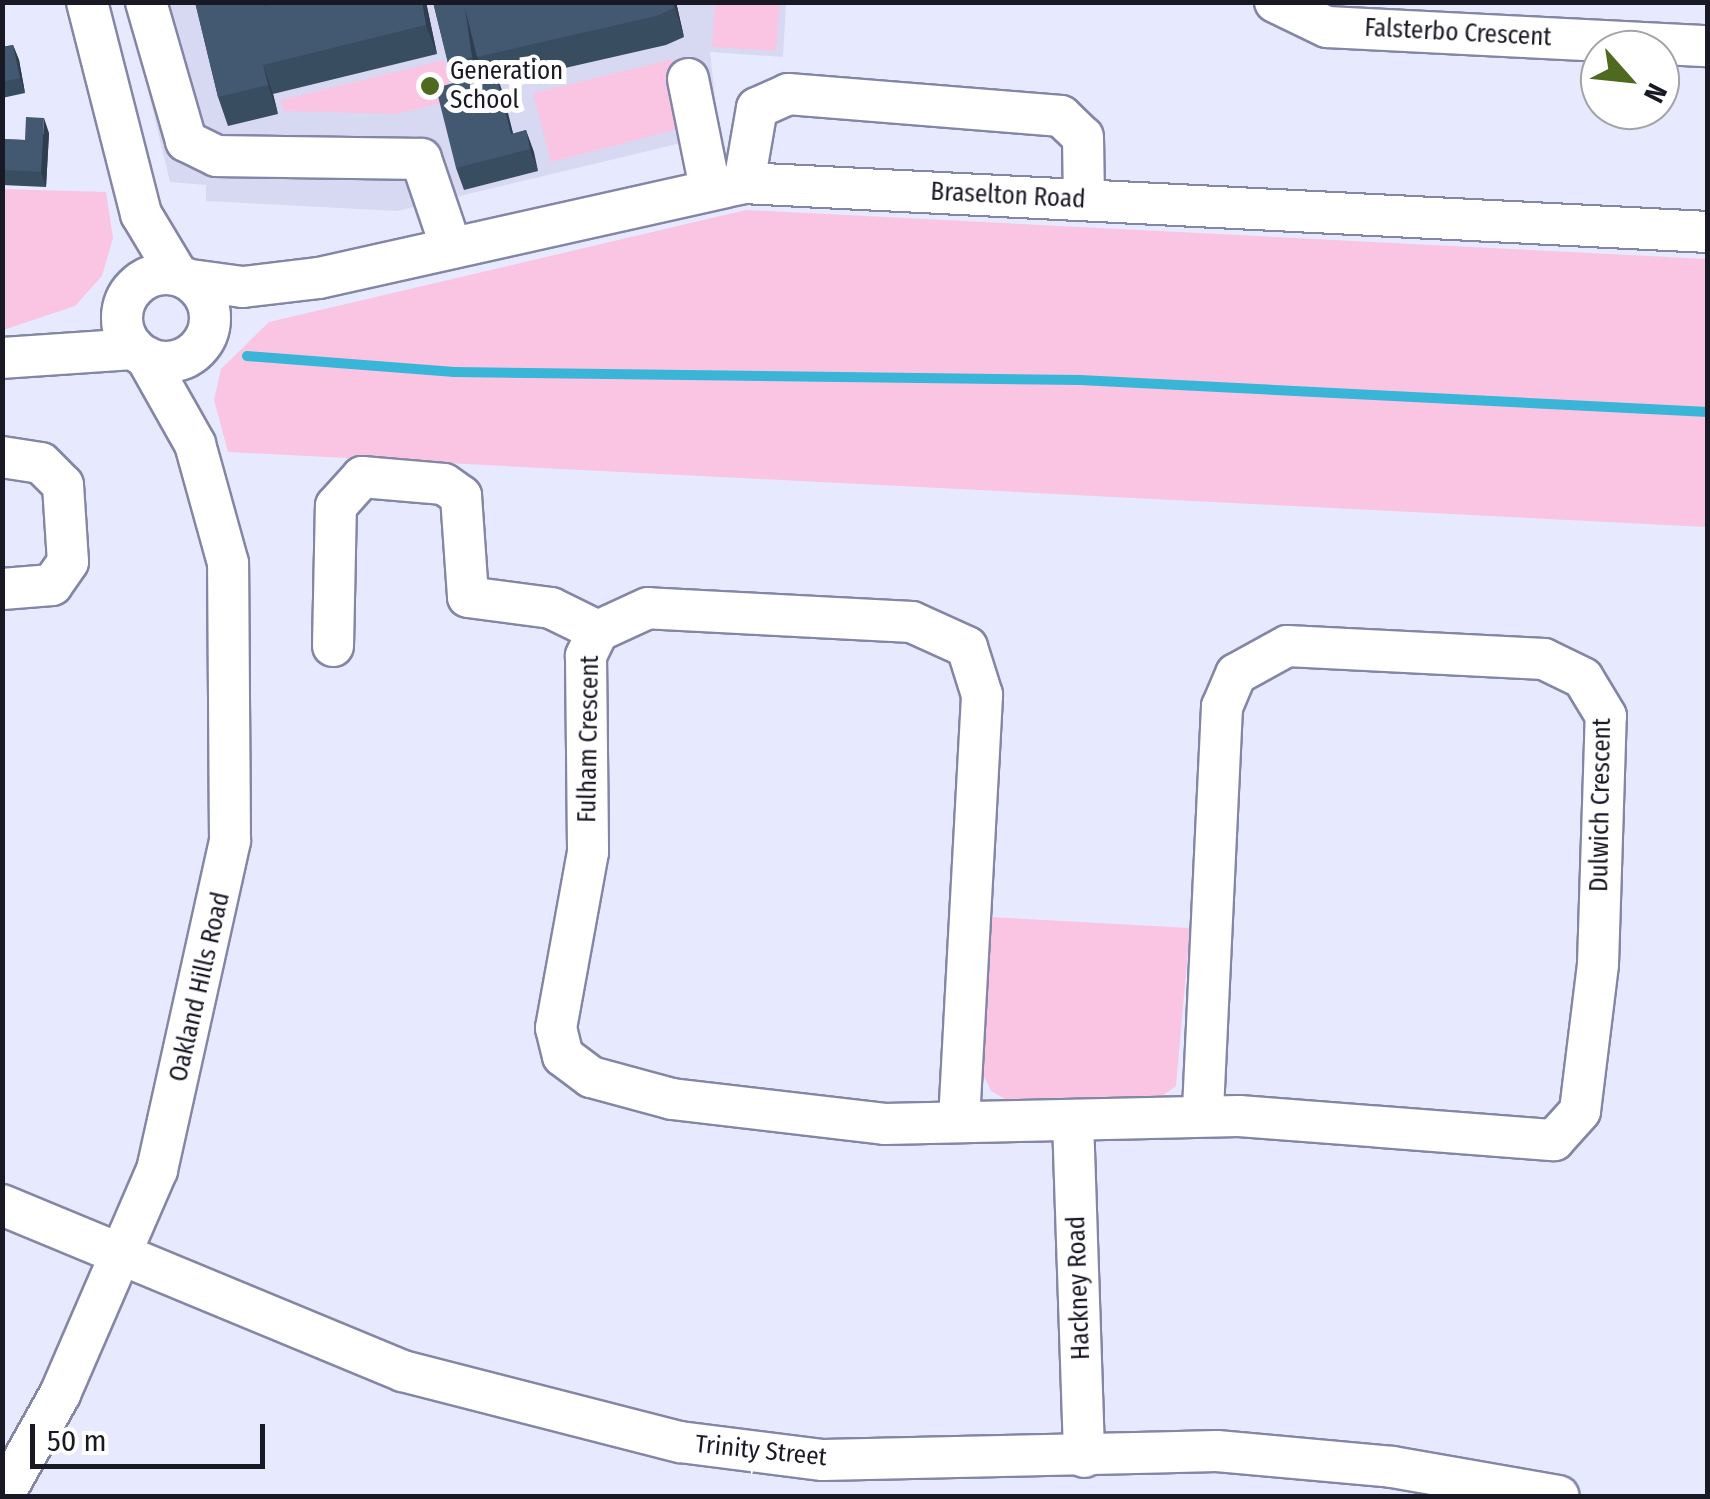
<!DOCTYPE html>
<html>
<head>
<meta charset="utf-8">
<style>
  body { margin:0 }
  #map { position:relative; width:1710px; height:1499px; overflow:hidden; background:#e7e9fe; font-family:"Fira Sans Condensed",sans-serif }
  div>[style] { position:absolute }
  .built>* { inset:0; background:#d7d9f2 }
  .green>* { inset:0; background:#f9c5e3 }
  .stream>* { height:10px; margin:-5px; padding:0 5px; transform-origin:5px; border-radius:5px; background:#39b5d7 }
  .roads { filter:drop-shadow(2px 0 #8486a6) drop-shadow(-2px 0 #8486a6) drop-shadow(0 2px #8486a6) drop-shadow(0 -2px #8486a6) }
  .minor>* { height:40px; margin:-20px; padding:0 20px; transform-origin:20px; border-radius:20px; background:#fff }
  .minor>.ring { margin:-20px; padding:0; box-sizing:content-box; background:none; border:40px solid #fff; border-radius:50% }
  .wall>* { inset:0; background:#394d61 }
  .shaded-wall>* { inset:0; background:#2e3e4f }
  .building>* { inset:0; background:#425971 }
  .dots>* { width:28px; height:28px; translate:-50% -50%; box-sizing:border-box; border:5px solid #fff; border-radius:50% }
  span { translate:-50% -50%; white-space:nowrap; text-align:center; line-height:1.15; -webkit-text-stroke:10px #fff; paint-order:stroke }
  .street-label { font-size:25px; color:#191926 }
  .poi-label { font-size:25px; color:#191926 }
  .left { translate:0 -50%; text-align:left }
  .frame { position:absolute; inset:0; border:5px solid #191926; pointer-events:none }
  .north { position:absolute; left:1580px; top:30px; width:100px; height:100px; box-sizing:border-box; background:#fff; border:2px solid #a3a3a8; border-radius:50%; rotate:117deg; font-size:28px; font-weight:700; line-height:40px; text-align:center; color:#191926 }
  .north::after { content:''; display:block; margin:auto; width:35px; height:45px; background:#4d6a1e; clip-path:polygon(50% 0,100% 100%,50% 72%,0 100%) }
  .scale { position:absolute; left:30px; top:1424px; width:235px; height:45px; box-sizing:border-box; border:5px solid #191926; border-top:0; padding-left:12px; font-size:30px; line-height:35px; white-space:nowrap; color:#191926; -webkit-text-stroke:8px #fff; paint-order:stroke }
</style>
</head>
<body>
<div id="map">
  <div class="built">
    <div style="clip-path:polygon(127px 3px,786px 3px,783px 57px,710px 52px,719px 134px,397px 211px,206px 201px,206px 185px,170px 182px)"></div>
  </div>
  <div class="green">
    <div style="clip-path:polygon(715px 3px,780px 3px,776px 51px,712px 47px)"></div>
    <div style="clip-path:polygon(673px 59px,690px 126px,551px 162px,533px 93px)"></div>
    <div style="clip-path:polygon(444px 60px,455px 100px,397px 114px,284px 111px,281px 100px)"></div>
    <div style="clip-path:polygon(2px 189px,106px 192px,113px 238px,102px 276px,75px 306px,3px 330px)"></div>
    <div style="clip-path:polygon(746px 210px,1707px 259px,1707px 527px,228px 452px,214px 400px,221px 369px,269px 322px)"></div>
    <div style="clip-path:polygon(991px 917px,1190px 928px,1176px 1086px,1162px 1096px,1005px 1099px,991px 1091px,982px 1072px)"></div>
  </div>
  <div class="stream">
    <div style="left:247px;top:356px;width:208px;rotate:4.4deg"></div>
    <div style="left:454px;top:372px;width:626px;rotate:0.73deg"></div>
    <div style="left:1080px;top:380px;width:629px;rotate:2.92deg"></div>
  </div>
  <div class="roads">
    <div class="minor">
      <div style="left:87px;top:2px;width:219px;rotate:75.7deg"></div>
      <div style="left:141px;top:214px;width:70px;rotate:59deg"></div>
      <div style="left:146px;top:2px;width:145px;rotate:73.9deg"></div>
      <div style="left:186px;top:141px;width:34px;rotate:26deg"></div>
      <div style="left:217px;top:156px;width:204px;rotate:0.8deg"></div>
      <div style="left:421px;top:159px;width:93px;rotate:71.2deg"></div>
      <div style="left:1275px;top:2px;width:58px;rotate:25.7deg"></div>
      <div style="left:1327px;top:27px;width:381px;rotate:2.9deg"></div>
      <div style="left:688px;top:79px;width:111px;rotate:78.6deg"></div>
      <div style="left:744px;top:183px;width:76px;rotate:-80.2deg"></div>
      <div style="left:757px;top:108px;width:34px;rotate:-24deg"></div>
      <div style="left:788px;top:94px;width:274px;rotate:4.6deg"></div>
      <div style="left:1061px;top:116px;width:30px;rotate:44deg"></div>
      <div style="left:1083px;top:137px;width:63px;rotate:89.1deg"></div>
      <div class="ring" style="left:122px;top:274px;width:48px;height:48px"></div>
      <div style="left:191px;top:280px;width:52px;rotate:7.7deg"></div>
      <div style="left:243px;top:287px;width:77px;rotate:-6.8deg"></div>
      <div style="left:319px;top:278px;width:435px;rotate:-12.6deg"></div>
      <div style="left:744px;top:183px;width:965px;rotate:2.91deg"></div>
      <div style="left:2px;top:358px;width:133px;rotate:-3.9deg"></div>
      <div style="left:2px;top:457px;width:39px;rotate:9deg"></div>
      <div style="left:41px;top:463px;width:31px;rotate:45deg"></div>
      <div style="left:63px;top:485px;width:77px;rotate:86.3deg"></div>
      <div style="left:68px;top:562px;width:28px;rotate:125deg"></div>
      <div style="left:52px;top:585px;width:50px;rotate:175.4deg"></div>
      <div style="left:333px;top:646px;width:140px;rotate:-88.8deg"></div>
      <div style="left:336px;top:506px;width:39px;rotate:-48deg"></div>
      <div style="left:362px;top:477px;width:82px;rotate:4.9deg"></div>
      <div style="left:444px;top:484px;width:21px;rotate:35deg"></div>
      <div style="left:461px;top:496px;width:101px;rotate:86deg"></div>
      <div style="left:468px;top:597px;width:84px;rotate:7.5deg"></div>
      <div style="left:551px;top:608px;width:52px;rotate:26.1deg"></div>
      <div style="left:1073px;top:1120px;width:337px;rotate:88.1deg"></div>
      <div style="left:959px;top:1121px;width:427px;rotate:-86.9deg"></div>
      <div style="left:982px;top:695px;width:50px;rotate:-107.4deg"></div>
      <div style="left:967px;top:647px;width:60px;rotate:-155.6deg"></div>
      <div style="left:912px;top:622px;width:264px;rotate:-177deg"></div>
      <div style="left:648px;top:608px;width:55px;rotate:155.3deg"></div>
      <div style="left:598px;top:631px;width:28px;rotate:116deg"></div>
      <div style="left:586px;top:656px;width:196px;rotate:89.4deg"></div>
      <div style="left:588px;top:852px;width:179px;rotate:100.3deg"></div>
      <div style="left:556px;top:1028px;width:29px;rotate:76deg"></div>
      <div style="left:563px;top:1056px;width:35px;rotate:37deg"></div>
      <div style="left:591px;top:1077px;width:84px;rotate:15.2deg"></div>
      <div style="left:672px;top:1099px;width:214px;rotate:6.7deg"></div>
      <div style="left:885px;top:1124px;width:354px;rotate:-1.3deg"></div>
      <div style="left:1239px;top:1116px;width:316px;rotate:4.4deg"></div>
      <div style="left:1554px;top:1140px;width:39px;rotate:-48deg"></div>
      <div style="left:1580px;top:1111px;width:148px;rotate:-83deg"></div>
      <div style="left:1598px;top:964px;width:248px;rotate:-88.2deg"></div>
      <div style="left:1606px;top:716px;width:44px;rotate:-121.2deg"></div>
      <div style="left:1583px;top:678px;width:43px;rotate:-154deg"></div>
      <div style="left:1544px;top:659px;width:257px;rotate:-177.1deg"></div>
      <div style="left:1287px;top:646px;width:58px;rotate:151.2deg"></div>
      <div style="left:1236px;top:674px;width:36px;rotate:113deg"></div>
      <div style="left:1222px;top:707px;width:408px;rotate:92.7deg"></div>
      <div style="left:2px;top:1205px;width:434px;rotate:22.5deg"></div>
      <div style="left:403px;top:1371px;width:286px;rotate:14.4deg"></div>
      <div style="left:680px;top:1442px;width:144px;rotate:7.2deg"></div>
      <div style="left:823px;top:1460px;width:394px;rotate:-1.3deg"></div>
      <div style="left:1217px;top:1451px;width:176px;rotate:5.2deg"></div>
      <div style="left:1392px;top:1467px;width:169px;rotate:9.9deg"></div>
      <div style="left:3px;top:1496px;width:117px;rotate:-60.8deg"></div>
      <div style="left:60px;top:1394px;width:244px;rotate:-66.6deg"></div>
      <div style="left:157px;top:1170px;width:337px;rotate:-77.5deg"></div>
      <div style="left:230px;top:841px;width:278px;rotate:-90.4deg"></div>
      <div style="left:228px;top:563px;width:123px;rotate:-105.5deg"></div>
      <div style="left:195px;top:444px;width:100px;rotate:-119.4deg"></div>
    </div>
  </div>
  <div class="wall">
    <div style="clip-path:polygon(195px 2px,268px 2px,268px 5px,426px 2px,437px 54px,273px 94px,278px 114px,228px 126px,218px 97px)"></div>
    <div style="clip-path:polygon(433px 2px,676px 2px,684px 37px,666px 45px,499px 83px,513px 134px,526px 130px,538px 171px,464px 190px,456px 168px,455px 82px,448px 63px)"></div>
    <div style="clip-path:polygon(13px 45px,19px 60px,25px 93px,2px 98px,2px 47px)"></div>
    <div style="clip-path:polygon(49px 133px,46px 187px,2px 185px,2px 139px,25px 140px)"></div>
  </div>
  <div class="shaded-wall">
    <div style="clip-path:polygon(422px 2px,426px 2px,437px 54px,426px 25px)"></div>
    <div style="clip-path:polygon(673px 2px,676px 2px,684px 37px)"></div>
    <div style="clip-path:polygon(465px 8px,479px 62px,482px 86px,472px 57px)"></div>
    <div style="clip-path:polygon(13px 45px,19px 60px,25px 93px,20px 78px)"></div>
    <div style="clip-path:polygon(263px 65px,273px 94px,278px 114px,268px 85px)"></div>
    <div style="clip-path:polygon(495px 71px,503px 93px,519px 157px,511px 134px)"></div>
    <div style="clip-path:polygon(44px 118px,49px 133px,46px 187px,41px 172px)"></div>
    <div style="clip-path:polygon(526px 130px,534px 152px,538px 171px,530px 149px)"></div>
  </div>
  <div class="building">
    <div style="clip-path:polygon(195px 2px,264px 2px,265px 6px,278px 2px,422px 2px,426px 25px,263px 65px,268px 85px,218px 97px)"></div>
    <div style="clip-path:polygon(433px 2px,673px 2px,674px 8px,656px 16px,477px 57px,465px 8px,472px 57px,448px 63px)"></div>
    <div style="clip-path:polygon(13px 45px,20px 78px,2px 82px,2px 47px)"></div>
    <div style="clip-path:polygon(495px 71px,511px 134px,526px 130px,530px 149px,456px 168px,436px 88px)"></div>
    <div style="clip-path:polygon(26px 117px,44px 118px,41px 172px,2px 170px,2px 139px,25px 140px)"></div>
  </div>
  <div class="dots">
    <div style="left:430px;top:86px;background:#4d6a1e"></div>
  </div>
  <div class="street-label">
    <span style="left:1458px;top:33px;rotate:3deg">Falsterbo Crescent</span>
    <span style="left:1008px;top:196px;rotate:3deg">Braselton Road</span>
    <span style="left:589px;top:739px;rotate:-89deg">Fulham Crescent</span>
    <span style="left:1601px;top:805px;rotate:-89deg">Dulwich Crescent</span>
    <span style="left:200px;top:987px;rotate:-77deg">Oakland Hills Road</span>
    <span style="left:1079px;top:1288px;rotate:-92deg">Hackney Road</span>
    <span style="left:761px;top:1451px;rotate:6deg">Trinity Street</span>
  </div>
  <div class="poi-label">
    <span class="left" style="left:450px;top:86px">Generation<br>School</span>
  </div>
  <div class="frame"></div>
  <div class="north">N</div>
  <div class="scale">50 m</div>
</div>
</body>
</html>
